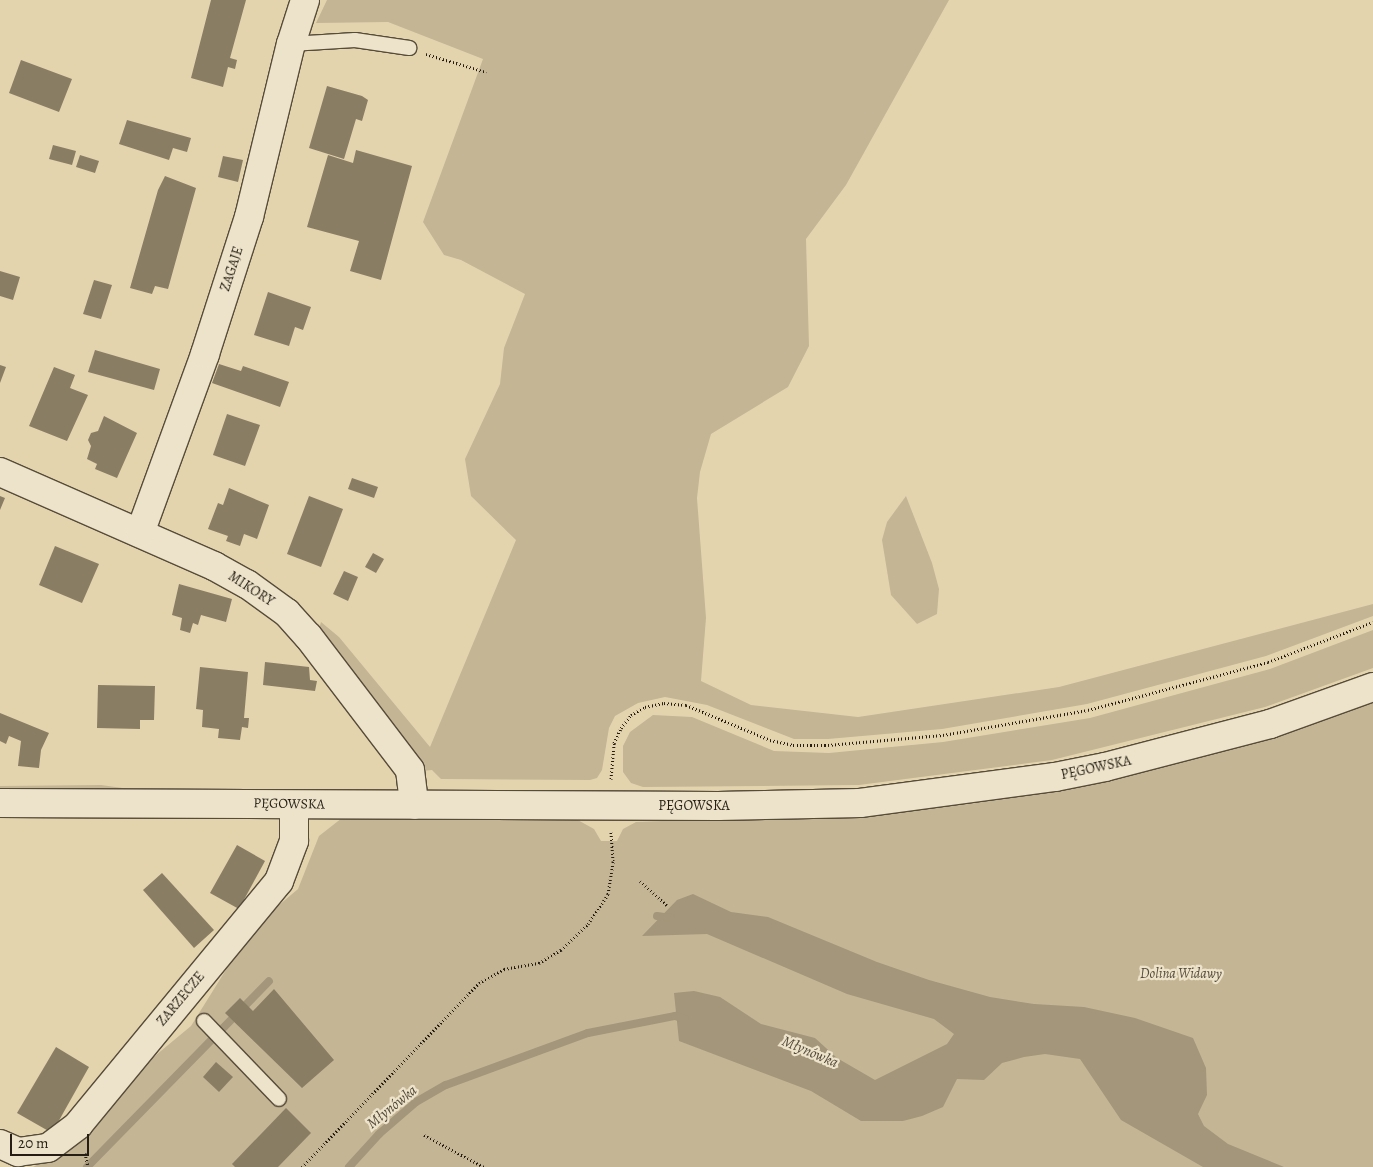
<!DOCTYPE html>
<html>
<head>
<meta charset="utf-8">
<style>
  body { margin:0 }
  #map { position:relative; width:1373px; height:1167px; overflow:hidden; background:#e4d4ae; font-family:Alegreya,serif }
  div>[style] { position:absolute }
  .green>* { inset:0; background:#c4b594 }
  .water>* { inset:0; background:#a3967a }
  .stream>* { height:8px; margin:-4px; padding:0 4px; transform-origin:4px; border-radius:4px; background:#a3967a }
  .building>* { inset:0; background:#897d64 }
  .path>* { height:3px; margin-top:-1.5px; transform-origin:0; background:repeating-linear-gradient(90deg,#261e14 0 1px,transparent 0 3.5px) }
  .roads { filter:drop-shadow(1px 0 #564c3a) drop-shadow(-1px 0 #564c3a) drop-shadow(0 1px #564c3a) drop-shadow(0 -1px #564c3a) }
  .service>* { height:14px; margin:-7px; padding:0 7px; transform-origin:7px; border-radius:7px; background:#ede3ca }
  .minor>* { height:28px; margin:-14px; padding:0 14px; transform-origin:14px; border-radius:14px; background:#ede3ca }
  .secondary>* { height:28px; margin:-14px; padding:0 14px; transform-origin:14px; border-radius:14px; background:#ede3ca }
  span { translate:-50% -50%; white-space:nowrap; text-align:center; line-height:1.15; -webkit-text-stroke:4.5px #ede3ca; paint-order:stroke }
  .street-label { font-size:14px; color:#261e14 }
  .park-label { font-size:14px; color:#554b3a; font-style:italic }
  .water-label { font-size:15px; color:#524838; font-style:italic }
  .scale { position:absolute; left:10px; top:1134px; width:79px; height:22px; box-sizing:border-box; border:2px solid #261e14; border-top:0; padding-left:6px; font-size:15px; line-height:18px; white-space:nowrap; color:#261e14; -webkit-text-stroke:4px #ede3ca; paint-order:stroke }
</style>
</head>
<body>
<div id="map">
  <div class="green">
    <div style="clip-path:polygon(327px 0,949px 0,846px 185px,806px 239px,809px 346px,788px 387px,711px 434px,700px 472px,697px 498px,706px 618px,701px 681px,751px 705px,858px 717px,1059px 687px,1373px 604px,1373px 616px,1266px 656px,1087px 704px,942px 729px,828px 739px,794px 739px,707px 705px,665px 697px,638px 703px,615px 716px,609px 728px,602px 770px,597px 778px,590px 780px,441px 779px,432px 770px,422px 771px,318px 633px,321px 622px,339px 637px,430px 747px,516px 540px,471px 496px,465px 459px,500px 384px,504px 348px,525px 294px,461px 260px,444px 255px,423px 222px,483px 59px,388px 22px,316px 23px)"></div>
    <div style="clip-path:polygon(906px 496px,932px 563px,939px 589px,937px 614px,917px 624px,891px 595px,882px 540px,887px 522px)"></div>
    <div style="clip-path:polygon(1373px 630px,1373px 668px,1265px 707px,1052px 760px,859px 785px,643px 787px,631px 783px,623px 772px,623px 746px,630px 732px,653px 715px,692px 717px,774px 751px,829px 753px,943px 742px,1090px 718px,1270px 669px)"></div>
    <div style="clip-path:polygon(1373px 702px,1373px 1167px,33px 1167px,78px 1143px,138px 1070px,191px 1026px,252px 928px,298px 889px,319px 836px,342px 818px,576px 819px,594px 829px,601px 841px,617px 841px,623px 829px,636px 822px,888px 812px,969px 804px,1056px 791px,1133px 774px,1270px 737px)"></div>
    <div style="clip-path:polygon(101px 785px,137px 790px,0 791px,0 786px)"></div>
  </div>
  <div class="water">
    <div style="clip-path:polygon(693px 894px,731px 912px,768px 917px,877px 962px,929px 980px,990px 997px,1034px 1004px,1084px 1007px,1135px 1018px,1193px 1038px,1206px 1068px,1207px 1095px,1198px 1114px,1204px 1126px,1228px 1144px,1284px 1167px,1203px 1167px,1121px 1120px,1080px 1059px,1045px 1054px,1024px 1057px,1002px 1063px,984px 1080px,957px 1079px,943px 1107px,922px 1116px,903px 1121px,861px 1121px,811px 1091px,679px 1041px,674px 993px,694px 991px,720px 997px,761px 1024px,815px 1038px,837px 1058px,875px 1080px,947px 1044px,954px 1034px,934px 1019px,847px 994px,707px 934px,642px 936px,677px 900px)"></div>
  </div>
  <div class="stream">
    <div style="left:657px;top:916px;width:14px;rotate:8deg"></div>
    <div style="left:87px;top:1167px;width:260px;rotate:-45.6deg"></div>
    <div style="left:349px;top:1167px;width:45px;rotate:-47.7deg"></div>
    <div style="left:379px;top:1134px;width:49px;rotate:-40.9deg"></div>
    <div style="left:416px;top:1102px;width:34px;rotate:-30deg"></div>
    <div style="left:446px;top:1085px;width:151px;rotate:-20.1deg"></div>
    <div style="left:588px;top:1033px;width:89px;rotate:-11.1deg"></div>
    <div style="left:675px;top:1016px;width:10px;rotate:17deg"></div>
  </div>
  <div class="building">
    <div style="clip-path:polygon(211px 0,246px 0,230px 58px,237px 60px,235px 69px,228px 67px,223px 87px,191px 78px)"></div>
    <div style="clip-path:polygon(21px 60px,72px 79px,59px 112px,9px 93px)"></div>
    <div style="clip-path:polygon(327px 86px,362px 96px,368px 100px,362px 121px,356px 119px,344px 159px,309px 148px)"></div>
    <div style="clip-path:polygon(127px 120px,191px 138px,187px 152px,173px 148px,169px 160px,119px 144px)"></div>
    <div style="clip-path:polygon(53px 145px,76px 151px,72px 165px,49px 159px)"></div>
    <div style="clip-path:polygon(356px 150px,412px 166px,381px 280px,350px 271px,359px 241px,307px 227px,328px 155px,353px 163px)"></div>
    <div style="clip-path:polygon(80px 155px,99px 161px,95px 173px,76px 167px)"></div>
    <div style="clip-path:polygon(223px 156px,243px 160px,238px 182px,218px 177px)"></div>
    <div style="clip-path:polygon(165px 176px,196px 188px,168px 289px,155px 286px,152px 294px,130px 288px,158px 190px)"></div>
    <div style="clip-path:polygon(0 271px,20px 277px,13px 300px,0 296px)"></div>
    <div style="clip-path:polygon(94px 280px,112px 285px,101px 319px,83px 314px)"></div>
    <div style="clip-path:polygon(268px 292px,311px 307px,303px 330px,295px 327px,289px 346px,254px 335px)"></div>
    <div style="clip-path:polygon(95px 350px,160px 369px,154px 390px,88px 372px)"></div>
    <div style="clip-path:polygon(219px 364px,241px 371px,243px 366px,289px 382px,280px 407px,212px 383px)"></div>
    <div style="clip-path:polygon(0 365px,6px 367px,0 383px)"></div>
    <div style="clip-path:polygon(54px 367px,75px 375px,70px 388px,88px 395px,67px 441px,29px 426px)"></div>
    <div style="clip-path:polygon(227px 414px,260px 425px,245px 466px,213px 455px)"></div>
    <div style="clip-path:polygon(104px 416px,137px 433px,117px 478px,95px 469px,97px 464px,87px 459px,91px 446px,88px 440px,91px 433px,98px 431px)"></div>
    <div style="clip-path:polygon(352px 478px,378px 487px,374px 498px,348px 489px)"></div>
    <div style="clip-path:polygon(229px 488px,269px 505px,257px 539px,244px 534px,240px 546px,226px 541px,228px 536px,208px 529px,218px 503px,223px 505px)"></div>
    <div style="clip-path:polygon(0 496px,5px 498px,0 510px)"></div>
    <div style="clip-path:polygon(309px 496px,343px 509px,321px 567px,287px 554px)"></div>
    <div style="clip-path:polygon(55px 546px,99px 564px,82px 603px,39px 585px)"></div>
    <div style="clip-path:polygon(373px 553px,384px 559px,376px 573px,365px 567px)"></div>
    <div style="clip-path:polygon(344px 571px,358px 577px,348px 601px,333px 594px)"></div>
    <div style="clip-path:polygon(179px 584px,232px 599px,226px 622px,201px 615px,198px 625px,193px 623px,190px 633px,180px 630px,182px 618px,172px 615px)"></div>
    <div style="clip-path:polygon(265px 662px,309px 667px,310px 680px,317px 681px,315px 691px,263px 685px)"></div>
    <div style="clip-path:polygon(200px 667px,248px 672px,244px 718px,249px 718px,248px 728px,242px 727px,240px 740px,218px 738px,219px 729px,202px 727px,203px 710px,196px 709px)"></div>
    <div style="clip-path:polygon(98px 685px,155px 686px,154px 720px,140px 720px,140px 729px,97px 728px)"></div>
    <div style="clip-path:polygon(0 713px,49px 733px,41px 750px,39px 768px,18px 766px,21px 741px,9px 736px,6px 744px,0 741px)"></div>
    <div style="clip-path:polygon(237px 845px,265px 861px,239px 909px,210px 893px)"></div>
    <div style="clip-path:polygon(162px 873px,214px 930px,194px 948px,143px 890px)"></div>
    <div style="clip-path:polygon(274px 989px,334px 1060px,302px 1088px,225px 1013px,240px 998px,253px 1011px)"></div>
    <div style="clip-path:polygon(56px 1047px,89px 1067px,52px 1133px,17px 1113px)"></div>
    <div style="clip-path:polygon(216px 1062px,233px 1077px,219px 1092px,203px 1077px)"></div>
    <div style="clip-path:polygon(286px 1108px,311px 1133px,278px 1167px,235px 1167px,232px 1164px)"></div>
  </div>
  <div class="path">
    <div style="left:426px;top:54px;width:63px;rotate:16.7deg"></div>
    <div style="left:611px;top:779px;width:36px;rotate:-85deg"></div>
    <div style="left:614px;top:743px;width:17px;rotate:-65deg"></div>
    <div style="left:621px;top:728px;width:16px;rotate:-52deg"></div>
    <div style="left:631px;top:715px;width:16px;rotate:-30deg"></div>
    <div style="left:645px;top:707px;width:19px;rotate:-12deg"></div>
    <div style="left:664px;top:703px;width:22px;rotate:5deg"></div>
    <div style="left:686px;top:705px;width:91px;rotate:22.6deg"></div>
    <div style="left:770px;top:740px;width:24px;rotate:12deg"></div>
    <div style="left:793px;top:745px;width:35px"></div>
    <div style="left:828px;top:745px;width:115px;rotate:-5deg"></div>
    <div style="left:943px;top:735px;width:147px;rotate:-9.8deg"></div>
    <div style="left:1088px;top:710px;width:186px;rotate:-14.9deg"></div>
    <div style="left:1268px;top:662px;width:112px;rotate:-20.9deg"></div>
    <div style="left:640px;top:881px;width:36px;rotate:42deg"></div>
    <div style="left:424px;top:1135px;width:68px;rotate:28.1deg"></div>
    <div style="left:85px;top:1153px;width:14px;rotate:78deg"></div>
    <div style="left:302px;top:1167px;width:255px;rotate:-46.1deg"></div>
    <div style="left:479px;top:983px;width:29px;rotate:-29deg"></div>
    <div style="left:504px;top:969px;width:36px;rotate:-10deg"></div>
    <div style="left:539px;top:963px;width:26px;rotate:-31deg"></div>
    <div style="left:561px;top:950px;width:37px;rotate:-44deg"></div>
    <div style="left:588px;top:924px;width:36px;rotate:-56deg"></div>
    <div style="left:608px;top:894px;width:33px;rotate:-81deg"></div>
    <div style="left:613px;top:861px;width:29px;rotate:-94deg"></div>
  </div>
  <div class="roads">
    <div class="service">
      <div style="left:291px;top:44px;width:64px;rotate:-3.6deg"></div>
      <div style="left:355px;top:40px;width:55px;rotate:8.4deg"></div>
      <div style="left:204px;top:1021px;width:108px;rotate:46.1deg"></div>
    </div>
    <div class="minor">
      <div style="left:0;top:472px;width:234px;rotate:23.7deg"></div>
      <div style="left:214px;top:566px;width:38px;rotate:29deg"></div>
      <div style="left:247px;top:584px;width:49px;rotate:35.9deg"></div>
      <div style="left:287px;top:613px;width:31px;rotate:48deg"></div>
      <div style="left:308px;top:636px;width:168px;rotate:52.7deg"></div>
      <div style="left:410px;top:770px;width:35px;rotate:83deg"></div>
      <div style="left:140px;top:533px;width:190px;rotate:-70deg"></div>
      <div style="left:205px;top:354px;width:144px;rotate:-72.2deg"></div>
      <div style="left:249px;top:217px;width:178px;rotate:-76.4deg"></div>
      <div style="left:291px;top:44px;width:46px;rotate:-72.3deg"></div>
      <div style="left:0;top:1144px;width:20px;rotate:24deg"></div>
      <div style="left:18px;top:1152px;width:30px;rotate:-8deg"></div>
      <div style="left:48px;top:1148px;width:38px;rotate:-37deg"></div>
      <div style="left:78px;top:1125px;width:316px;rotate:-50.5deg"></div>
      <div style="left:279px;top:881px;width:43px;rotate:-69.4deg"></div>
      <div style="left:294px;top:841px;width:36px;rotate:-90deg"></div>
    </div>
    <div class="secondary">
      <div style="left:0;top:803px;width:718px;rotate:0.24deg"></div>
      <div style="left:718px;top:806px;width:142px;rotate:-1.2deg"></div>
      <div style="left:860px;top:803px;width:197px;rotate:-7.6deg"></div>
      <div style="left:1055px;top:777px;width:51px;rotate:-11.3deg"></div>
      <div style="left:1105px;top:767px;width:171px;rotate:-14.6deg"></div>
      <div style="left:1270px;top:724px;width:109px;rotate:-19.8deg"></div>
    </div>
  </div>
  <div class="street-label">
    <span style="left:232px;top:269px;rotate:-72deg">ZAGAJE</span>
    <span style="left:251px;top:589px;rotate:33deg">MIKORY</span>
    <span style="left:1096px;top:768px;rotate:-12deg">PĘGOWSKA</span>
    <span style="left:289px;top:804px;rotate:1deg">PĘGOWSKA</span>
    <span style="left:694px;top:806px">PĘGOWSKA</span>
    <span style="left:181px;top:999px;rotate:-50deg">ZARZECZE</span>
  </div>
  <div class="park-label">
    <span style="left:1181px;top:974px">Dolina Widawy</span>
  </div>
  <div class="water-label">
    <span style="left:810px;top:1052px;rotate:23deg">Młynówka</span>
    <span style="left:392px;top:1107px;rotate:-39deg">Młynówka</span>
  </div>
  <div class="scale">20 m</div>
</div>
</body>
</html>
